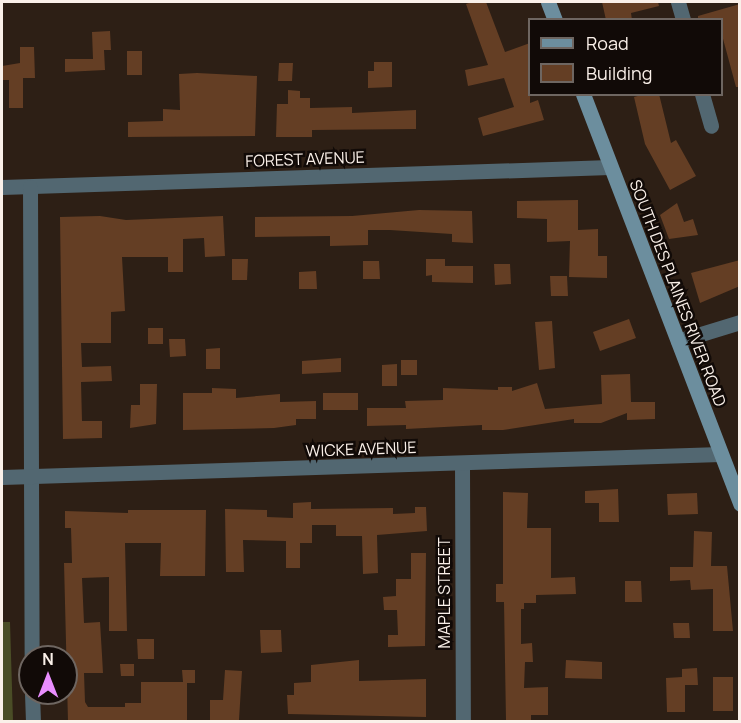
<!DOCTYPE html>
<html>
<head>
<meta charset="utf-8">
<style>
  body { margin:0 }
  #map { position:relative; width:741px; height:723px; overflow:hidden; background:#2d1f15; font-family:Manrope,sans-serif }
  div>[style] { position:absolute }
  .green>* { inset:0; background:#4a4d26 }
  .building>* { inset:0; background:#643e24 }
  .street>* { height:15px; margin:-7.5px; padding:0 7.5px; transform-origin:7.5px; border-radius:7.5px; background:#526771 }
  .secondary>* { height:15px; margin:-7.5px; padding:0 7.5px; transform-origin:7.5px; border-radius:7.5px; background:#6c8e9e }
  span { translate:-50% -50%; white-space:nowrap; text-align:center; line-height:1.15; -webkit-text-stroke:5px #110a07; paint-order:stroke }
  .street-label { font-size:16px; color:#faf0e9 }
  .frame { position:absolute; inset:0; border:3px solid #faf0e9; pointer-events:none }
  .legend { position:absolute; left:528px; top:18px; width:195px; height:78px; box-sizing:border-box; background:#110a07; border:2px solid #6e6661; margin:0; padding:8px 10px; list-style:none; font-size:18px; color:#faf0e9 }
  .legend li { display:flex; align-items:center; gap:12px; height:30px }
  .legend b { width:30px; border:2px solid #6e6661 }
  .north { position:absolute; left:18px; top:645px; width:60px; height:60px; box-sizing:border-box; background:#110a07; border:2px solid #6e6661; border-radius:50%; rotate:0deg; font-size:16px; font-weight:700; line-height:24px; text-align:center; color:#faf0e9 }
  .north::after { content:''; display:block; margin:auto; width:21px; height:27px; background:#e98efe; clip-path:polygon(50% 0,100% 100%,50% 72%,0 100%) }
</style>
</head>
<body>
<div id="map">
  <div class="green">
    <div style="clip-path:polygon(2px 622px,10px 622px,13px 721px,2px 721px)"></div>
  </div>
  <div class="building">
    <div style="clip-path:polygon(472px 2px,486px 2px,505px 52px,530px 43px,530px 103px,538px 100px,544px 120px,483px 136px,478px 118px,514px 107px,504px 78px,468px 86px,465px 70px,488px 65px,466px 4px)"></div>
    <div style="clip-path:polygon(602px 2px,658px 2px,659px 6px,631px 13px,632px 20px,606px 20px)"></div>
    <div style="clip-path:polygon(740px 4px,740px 87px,736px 87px,722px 35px,722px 20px,698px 20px,698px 16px)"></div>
    <div style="clip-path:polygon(110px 31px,111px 50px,104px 50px,105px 70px,65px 72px,65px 59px,93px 59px,92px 32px)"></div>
    <div style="clip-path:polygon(20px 47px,34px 47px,35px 78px,23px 78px,23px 108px,9px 108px,9px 80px,2px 80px,2px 66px,20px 63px)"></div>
    <div style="clip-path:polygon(127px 51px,142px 51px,142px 75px,127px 75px)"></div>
    <div style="clip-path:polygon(374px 62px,392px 62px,392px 87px,368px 88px,368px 71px,374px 71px)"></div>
    <div style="clip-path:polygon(279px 63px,293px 63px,292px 81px,278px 81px)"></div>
    <div style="clip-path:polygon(197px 73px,257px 76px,255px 136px,128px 137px,128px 122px,163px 121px,163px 109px,180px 110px,179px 74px)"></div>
    <div style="clip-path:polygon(288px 90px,300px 91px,300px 98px,310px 98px,310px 108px,352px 107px,352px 113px,416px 110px,416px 129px,312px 130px,312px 137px,276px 137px,277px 104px,288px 104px)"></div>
    <div style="clip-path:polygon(645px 94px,659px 94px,671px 143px,676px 140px,696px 176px,670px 190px,645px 144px,634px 97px)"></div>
    <div style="clip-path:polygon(578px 200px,578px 230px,598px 229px,598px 256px,607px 256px,607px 278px,569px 277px,570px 241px,547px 242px,547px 219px,517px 218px,517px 201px)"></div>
    <div style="clip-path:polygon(677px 203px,684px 222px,693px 219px,698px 235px,669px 239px,660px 215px)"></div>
    <div style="clip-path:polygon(419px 210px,472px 211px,473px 243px,452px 242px,452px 234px,390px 230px,368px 230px,368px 245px,330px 246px,330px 236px,255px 237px,255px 217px,352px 216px)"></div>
    <div style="clip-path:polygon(100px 216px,126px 220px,223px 216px,225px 256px,205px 257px,204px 238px,183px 239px,183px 272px,168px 272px,168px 257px,122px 257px,125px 311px,111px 312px,111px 343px,81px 343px,82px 367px,111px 366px,112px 381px,81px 382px,82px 421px,102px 421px,102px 438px,63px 439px,60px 217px)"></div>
    <div style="clip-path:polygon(232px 259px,248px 259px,247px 280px,232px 280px)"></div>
    <div style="clip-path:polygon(426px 259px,445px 259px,445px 266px,473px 266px,473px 283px,432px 282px,432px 275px,426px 276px)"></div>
    <div style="clip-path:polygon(740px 260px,740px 286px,700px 303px,691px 273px)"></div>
    <div style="clip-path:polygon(363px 261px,379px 261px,380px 279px,363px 279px)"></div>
    <div style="clip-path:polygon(494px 264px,510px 264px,511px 284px,495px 285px)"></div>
    <div style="clip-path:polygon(316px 271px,317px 289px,299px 289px,299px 272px)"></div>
    <div style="clip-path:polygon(550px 276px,567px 276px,568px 296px,551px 296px)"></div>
    <div style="clip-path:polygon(629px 319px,636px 338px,600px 351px,593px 332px)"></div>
    <div style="clip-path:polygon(552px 321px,555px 368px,539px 370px,535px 322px)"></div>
    <div style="clip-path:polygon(148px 328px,163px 328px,163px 344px,148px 344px)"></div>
    <div style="clip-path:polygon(169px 339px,185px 339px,186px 356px,170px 357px)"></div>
    <div style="clip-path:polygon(220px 348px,220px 369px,206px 369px,206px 349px)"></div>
    <div style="clip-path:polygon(341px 358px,341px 372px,302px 374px,302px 361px)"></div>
    <div style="clip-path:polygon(401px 360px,417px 360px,417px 375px,401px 375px)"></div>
    <div style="clip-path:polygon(397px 364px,397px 386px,382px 386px,382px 365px)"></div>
    <div style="clip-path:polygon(630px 374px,631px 402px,655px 402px,655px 419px,627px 420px,627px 413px,601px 423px,574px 423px,574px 419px,503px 430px,482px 430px,482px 425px,406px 429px,406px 425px,367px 426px,367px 408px,406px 408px,405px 401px,443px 400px,443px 388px,498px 390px,498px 387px,512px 387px,512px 391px,537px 383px,545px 409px,602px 404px,601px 375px)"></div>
    <div style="clip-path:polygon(140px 384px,157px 384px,156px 424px,130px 428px,131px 405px,140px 405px)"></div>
    <div style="clip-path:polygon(212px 388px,236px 389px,236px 398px,280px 394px,280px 402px,316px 401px,316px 419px,296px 419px,296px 425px,274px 428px,183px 430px,183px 393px,212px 393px)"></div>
    <div style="clip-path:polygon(323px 393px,358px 393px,358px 410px,323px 410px)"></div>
    <div style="clip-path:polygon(618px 489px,619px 522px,599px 522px,599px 503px,585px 503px,585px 491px)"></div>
    <div style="clip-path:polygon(503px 492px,528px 493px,527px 528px,551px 528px,551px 578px,575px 577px,576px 594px,536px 595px,536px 603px,524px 603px,524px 609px,521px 609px,521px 644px,532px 643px,533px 662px,525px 662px,524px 688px,548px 687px,548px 715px,531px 715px,531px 721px,506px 721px,504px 602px,496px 602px,496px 584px,503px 584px)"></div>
    <div style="clip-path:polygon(697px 493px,698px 514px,668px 515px,667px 494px)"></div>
    <div style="clip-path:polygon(311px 502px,311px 509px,393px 508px,393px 514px,415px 513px,415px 507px,426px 507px,427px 531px,377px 535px,378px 573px,363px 574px,362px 536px,336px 536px,336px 525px,312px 525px,312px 543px,300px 543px,300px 568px,286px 568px,286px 541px,243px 540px,244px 572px,226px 572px,225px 509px,267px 510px,267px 517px,293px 518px,293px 503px)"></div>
    <div style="clip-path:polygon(128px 510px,206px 510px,205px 576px,160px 576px,161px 543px,125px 543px,127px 631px,109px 631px,109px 577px,82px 578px,84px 623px,100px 622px,102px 655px,103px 673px,84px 673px,85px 702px,88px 707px,125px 707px,125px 703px,141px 703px,141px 682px,183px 682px,182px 670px,195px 670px,195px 683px,187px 683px,187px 721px,68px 722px,64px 563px,72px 563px,71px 528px,65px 528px,65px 511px,128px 513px)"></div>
    <div style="clip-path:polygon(694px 531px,712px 532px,711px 566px,727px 566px,733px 631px,713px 631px,713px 589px,691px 590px,690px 580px,670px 581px,670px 567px,693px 567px)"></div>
    <div style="clip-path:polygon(411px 553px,426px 553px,425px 646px,388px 647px,388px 635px,398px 635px,397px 610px,384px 610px,383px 597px,396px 596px,396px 579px,411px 579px)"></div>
    <div style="clip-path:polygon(625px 581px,641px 581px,642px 602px,625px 602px)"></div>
    <div style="clip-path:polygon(673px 623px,689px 623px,690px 638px,674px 638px)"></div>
    <div style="clip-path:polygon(260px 630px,281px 630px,282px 652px,261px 653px)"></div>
    <div style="clip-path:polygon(137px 639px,154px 639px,154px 659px,138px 659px)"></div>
    <div style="clip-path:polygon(359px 660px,359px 681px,426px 679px,426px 717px,288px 714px,287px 695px,294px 695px,294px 683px,311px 682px,311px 665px)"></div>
    <div style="clip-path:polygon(566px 660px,602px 662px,602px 679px,565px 678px)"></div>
    <div style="clip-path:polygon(120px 664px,134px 664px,134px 676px,121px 676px)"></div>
    <div style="clip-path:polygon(697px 668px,698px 685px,685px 685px,685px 712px,667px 712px,666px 678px,682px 677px,682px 669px)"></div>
    <div style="clip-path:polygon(225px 670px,242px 671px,239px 720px,210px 720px,210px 700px,223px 700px)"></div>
    <div style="clip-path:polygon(713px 677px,733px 677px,733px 711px,713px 711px)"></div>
  </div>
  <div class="street">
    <div style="left:678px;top:2px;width:19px;rotate:74deg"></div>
    <div style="left:702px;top:94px;width:33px;rotate:74deg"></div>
    <div style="left:2px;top:187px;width:608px;rotate:-1.88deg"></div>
    <div style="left:30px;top:187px;width:470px;rotate:89.8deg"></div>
    <div style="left:678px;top:341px;width:65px;rotate:-17deg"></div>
    <div style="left:462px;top:464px;width:258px;rotate:89.8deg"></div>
    <div style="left:2px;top:477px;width:719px;rotate:-1.83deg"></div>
    <div style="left:32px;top:693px;width:29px;rotate:88deg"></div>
  </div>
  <div class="secondary">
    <div style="left:548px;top:2px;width:19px;rotate:69deg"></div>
    <div style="left:583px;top:94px;width:439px;rotate:69deg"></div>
  </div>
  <div class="street-label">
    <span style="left:305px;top:159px;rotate:-2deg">FOREST AVENUE</span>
    <span style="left:678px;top:293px;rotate:69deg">SOUTH DES PLAINES RIVER ROAD</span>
    <span style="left:361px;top:449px;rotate:-2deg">WICKE AVENUE</span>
    <span style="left:444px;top:593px;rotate:-90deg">MAPLE STREET</span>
  </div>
  <div class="frame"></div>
  <ul class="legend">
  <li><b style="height:8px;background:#6c8e9e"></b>Road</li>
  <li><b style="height:16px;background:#643e24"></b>Building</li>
  </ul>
  <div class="north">N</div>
</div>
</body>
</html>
